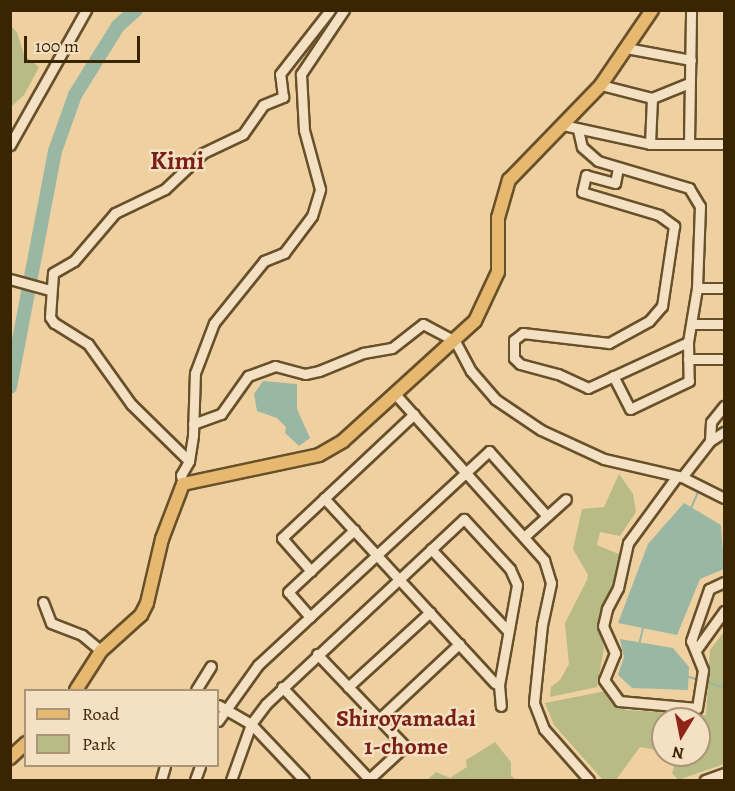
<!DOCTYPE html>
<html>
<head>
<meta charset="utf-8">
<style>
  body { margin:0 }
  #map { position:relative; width:735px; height:791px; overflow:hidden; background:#eed0a1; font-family:Alegreya,serif }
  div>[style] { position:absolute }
  .green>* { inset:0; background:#b8bb85 }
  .water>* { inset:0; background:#99b7a3 }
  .stream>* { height:2px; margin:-1px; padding:0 1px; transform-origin:1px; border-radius:1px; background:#99b7a3 }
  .river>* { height:14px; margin:-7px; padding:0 7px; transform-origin:7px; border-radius:7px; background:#99b7a3 }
  .roads { filter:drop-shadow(2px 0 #67502a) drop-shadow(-2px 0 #67502a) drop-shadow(0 2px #67502a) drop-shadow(0 -2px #67502a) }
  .minor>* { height:9px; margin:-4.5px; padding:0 4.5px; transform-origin:4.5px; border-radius:4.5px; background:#f4e0c2 }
  .major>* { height:12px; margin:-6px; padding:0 6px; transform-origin:6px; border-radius:6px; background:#e7b870 }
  span { translate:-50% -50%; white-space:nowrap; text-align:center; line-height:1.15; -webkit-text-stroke:5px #f4e0c2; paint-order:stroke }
  .neighbourhood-label { font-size:24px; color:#7a1f14; font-weight:700 }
  .quarter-label { font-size:26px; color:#7a1f14; font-weight:700 }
  .frame { position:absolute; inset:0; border:12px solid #3a2503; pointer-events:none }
  .legend { position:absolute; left:24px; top:689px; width:195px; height:78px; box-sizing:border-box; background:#f4e0c2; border:2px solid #aa9576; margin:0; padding:8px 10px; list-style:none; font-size:18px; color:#3a2503 }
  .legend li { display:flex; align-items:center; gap:12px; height:30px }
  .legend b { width:30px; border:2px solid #aa9576 }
  .north { position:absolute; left:651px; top:707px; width:60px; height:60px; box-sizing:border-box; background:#f4e0c2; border:2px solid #aa9576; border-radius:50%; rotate:190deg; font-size:16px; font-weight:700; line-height:24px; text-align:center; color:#3a2503 }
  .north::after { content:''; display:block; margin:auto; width:21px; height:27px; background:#8f2418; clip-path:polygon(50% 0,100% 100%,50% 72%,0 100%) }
  .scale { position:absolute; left:24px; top:36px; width:116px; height:27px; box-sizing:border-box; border:3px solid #3a2503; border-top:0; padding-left:8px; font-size:18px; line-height:21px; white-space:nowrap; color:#3a2503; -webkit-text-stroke:4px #f4e0c2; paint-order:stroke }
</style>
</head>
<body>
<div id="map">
  <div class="green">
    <div style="clip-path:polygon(11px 26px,17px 32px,24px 55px,39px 67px,24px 95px,11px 107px)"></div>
    <div style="clip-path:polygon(619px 474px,633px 494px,636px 512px,620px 536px,600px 532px,597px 545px,621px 555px,615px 579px,598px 620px,604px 648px,597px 687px,550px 697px,551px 687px,560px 680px,569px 664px,565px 623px,587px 580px,588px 575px,573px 549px,582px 509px,604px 507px)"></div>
    <div style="clip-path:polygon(evenodd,724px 632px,724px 764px,678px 780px,672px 773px,674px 767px,657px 750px,640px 747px,616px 780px,603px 780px,554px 725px,545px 703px,606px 691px,625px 710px,706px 715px,710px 650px,724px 632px,663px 719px,699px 719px,699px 755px,663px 755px,663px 719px)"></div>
    <div style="clip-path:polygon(495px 742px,511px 762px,511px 775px,516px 780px,427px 780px,436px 772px,450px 778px,467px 767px,466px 760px)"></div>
  </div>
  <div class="water">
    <div style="clip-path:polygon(263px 381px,297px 384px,297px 409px,310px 438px,299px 446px,285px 433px,286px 427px,277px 418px,257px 411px,254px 394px)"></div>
    <div style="clip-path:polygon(684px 503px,721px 525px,724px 569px,700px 579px,677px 635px,618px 623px,648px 544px)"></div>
    <div style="clip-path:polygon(620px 639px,673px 648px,689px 667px,688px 690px,632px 688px,618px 675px,624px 657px)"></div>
  </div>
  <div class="stream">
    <div style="left:691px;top:508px;width:17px;rotate:-66deg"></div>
    <div style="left:639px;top:645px;width:17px;rotate:-77deg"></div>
    <div style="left:686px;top:676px;width:10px;rotate:17deg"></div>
    <div style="left:706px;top:682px;width:19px;rotate:16deg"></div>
  </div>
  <div class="river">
    <div style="left:10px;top:387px;width:240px;rotate:-79.2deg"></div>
    <div style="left:55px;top:151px;width:59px;rotate:-70.3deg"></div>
    <div style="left:75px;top:95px;width:81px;rotate:-58.1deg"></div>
    <div style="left:118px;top:26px;width:24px;rotate:-42deg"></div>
  </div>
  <div class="roads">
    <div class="minor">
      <div style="left:626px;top:48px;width:66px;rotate:10.5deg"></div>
      <div style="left:601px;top:85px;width:53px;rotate:14.3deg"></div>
      <div style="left:652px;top:98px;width:40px;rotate:-22deg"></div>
      <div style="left:563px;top:125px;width:89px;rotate:12.3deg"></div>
      <div style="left:650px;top:144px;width:74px"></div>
      <div style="left:578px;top:130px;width:17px;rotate:77deg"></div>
      <div style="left:582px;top:147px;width:21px;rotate:41deg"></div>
      <div style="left:598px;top:161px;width:95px;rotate:16.5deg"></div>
      <div style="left:689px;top:188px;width:21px;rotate:59deg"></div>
      <div style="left:700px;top:206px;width:82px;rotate:92.1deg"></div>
      <div style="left:697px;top:288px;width:55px;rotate:99.5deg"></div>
      <div style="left:688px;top:342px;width:39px;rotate:89deg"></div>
      <div style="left:689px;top:381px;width:65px;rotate:154.6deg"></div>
      <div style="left:630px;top:409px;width:37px;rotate:-117deg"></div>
      <div style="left:689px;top:143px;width:133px;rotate:-89.1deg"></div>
      <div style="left:650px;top:144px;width:46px;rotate:-87.5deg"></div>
      <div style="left:10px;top:145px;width:155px;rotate:-60.6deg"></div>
      <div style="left:618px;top:168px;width:15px;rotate:101deg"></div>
      <div style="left:615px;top:183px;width:30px;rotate:-165deg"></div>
      <div style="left:586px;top:175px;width:17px;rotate:103deg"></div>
      <div style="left:582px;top:192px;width:80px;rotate:16.6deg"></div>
      <div style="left:659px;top:215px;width:19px;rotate:36deg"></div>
      <div style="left:674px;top:226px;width:81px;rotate:98.5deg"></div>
      <div style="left:662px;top:306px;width:20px;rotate:131deg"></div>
      <div style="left:649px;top:321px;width:46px;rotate:151.2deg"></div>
      <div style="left:609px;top:343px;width:87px;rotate:-173.4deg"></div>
      <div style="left:523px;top:333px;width:11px;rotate:142deg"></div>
      <div style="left:514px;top:340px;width:18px;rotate:90deg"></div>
      <div style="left:514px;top:358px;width:8px;rotate:45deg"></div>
      <div style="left:520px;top:364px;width:39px;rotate:15deg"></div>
      <div style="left:558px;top:374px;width:33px;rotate:25deg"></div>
      <div style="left:588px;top:388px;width:110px;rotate:-24.7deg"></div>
      <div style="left:10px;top:279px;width:41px;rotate:15.4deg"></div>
      <div style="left:697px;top:288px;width:27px"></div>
      <div style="left:692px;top:324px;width:32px"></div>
      <div style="left:688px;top:359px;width:36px"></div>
      <div style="left:396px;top:395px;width:222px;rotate:48.1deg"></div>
      <div style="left:544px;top:560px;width:24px;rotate:73deg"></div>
      <div style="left:551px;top:583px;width:43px;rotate:102.1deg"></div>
      <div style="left:542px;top:625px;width:78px;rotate:95.9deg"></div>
      <div style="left:534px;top:703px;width:28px;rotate:69deg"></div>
      <div style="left:544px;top:729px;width:68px;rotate:48.6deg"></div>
      <div style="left:193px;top:424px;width:30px;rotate:-20deg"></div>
      <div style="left:221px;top:414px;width:47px;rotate:-54.6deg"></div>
      <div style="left:248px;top:376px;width:29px;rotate:-20deg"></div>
      <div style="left:275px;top:366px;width:31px;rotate:15deg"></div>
      <div style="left:305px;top:374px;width:14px;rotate:-12deg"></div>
      <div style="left:319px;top:371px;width:48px;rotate:-22.2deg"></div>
      <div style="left:363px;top:353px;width:29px;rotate:-10deg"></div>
      <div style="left:392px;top:348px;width:39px;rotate:-38deg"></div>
      <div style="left:423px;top:324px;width:36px;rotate:28deg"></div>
      <div style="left:455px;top:341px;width:34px;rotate:62deg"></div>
      <div style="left:471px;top:371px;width:37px;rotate:49deg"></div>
      <div style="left:495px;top:399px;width:55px;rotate:34deg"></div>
      <div style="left:541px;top:430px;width:69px;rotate:24.7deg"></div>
      <div style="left:604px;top:459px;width:80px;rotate:13deg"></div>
      <div style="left:682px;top:477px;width:47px;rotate:26.6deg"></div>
      <div style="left:710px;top:441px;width:19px;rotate:-87deg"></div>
      <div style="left:711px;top:422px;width:21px;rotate:-51deg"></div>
      <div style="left:189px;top:461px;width:81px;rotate:-135.5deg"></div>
      <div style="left:131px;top:404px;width:74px;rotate:-125.6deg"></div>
      <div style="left:88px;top:344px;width:40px;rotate:-148deg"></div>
      <div style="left:54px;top:323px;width:7px;rotate:-124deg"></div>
      <div style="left:50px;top:317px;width:44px;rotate:-86.1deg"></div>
      <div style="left:53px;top:273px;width:24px;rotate:-30deg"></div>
      <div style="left:74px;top:261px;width:63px;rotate:-49.5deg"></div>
      <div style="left:115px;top:213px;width:55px;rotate:-25.6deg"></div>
      <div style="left:165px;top:189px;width:52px;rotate:-43.5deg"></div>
      <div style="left:203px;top:153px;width:44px;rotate:-25.4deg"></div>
      <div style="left:243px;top:134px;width:35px;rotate:-55deg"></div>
      <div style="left:263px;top:105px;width:22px;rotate:-22deg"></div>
      <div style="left:283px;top:97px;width:23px;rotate:-97deg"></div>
      <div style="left:280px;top:74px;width:81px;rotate:-52deg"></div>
      <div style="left:677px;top:476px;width:83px;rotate:126.2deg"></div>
      <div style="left:628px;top:543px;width:46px;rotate:102.5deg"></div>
      <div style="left:618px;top:588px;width:24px;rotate:118deg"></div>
      <div style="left:607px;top:609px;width:17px;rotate:103deg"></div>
      <div style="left:603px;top:626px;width:30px;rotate:66deg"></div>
      <div style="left:615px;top:653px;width:29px;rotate:112deg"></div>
      <div style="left:604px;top:680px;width:26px;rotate:54deg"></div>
      <div style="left:619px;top:701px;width:78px;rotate:5.1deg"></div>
      <div style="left:697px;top:708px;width:38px;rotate:-81deg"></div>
      <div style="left:703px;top:670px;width:31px;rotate:-112deg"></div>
      <div style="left:691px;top:641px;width:55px;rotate:-70.9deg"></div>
      <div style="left:709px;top:589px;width:17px;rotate:-25deg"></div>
      <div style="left:682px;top:477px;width:46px;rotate:-52.1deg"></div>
      <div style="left:710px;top:441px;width:17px;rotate:-33deg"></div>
      <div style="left:183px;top:484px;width:9px;rotate:-103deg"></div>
      <div style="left:181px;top:475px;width:16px;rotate:-60deg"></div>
      <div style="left:189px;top:461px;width:26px;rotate:-81deg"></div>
      <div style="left:193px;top:435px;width:62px;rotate:-88.2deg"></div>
      <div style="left:195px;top:373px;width:53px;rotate:-69.2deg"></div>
      <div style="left:214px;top:323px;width:80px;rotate:-51.1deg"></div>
      <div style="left:264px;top:261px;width:22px;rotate:-22deg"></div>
      <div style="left:284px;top:253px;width:46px;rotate:-52.9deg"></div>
      <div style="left:312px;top:216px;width:28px;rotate:-73deg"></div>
      <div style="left:320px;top:189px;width:61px;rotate:-105.2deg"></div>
      <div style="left:304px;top:130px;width:56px;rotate:-93.1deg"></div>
      <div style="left:301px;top:74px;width:77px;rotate:-56.1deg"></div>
      <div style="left:324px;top:498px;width:252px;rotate:47.3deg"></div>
      <div style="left:525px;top:536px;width:55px;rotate:-42.1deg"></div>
      <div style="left:431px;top:549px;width:112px;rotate:46.8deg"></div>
      <div style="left:311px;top:571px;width:44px;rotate:-131.3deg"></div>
      <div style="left:282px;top:538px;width:181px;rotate:-43.2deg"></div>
      <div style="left:43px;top:602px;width:22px;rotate:69deg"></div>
      <div style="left:51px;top:623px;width:33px;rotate:21deg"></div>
      <div style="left:82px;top:635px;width:25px;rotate:40deg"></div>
      <div style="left:310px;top:617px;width:33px;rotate:-131deg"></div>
      <div style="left:288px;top:592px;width:91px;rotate:-43.2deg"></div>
      <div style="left:696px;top:650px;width:48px;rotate:-54.3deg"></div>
      <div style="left:317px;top:654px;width:127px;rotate:46.3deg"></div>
      <div style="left:405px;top:746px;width:50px;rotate:137.4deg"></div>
      <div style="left:282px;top:687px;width:127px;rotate:46.6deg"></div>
      <div style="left:348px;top:687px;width:111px;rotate:-42.4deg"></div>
      <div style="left:196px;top:690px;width:28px;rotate:-58deg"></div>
      <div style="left:218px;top:705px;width:38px;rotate:30deg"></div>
      <div style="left:251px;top:724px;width:77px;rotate:46.6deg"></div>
      <div style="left:379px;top:719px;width:110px;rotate:-43.2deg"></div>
      <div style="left:218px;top:721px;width:69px;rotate:-54.5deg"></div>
      <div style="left:258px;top:665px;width:315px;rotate:-42.8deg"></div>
      <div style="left:489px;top:451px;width:87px;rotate:48.3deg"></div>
      <div style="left:161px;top:780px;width:15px;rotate:-74deg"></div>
      <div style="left:195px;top:780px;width:15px;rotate:-70deg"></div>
      <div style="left:231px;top:780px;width:59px;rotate:-70.3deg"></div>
      <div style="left:251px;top:724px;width:25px;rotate:-53deg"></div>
      <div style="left:266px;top:704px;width:271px;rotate:-43.1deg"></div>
      <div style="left:464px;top:519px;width:68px;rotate:47.4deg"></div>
      <div style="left:510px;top:569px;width:17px;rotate:66deg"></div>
      <div style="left:517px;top:585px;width:102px;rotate:100.2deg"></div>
      <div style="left:499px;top:685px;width:21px;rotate:85deg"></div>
      <div style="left:705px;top:780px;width:20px;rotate:-20deg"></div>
    </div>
    <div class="major">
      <div style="left:76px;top:690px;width:46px;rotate:-57.3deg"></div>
      <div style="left:101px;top:651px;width:54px;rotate:-42deg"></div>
      <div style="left:141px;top:615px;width:13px;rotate:-63deg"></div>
      <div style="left:147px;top:603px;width:66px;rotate:-76.8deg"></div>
      <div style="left:162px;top:539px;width:59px;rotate:-69.1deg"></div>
      <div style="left:183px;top:484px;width:139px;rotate:-12deg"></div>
      <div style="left:319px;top:455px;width:28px;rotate:-30deg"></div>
      <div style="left:343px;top:441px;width:178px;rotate:-42.3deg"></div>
      <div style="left:475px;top:321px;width:54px;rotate:-64.9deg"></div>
      <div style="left:498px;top:272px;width:54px;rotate:-90deg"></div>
      <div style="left:498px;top:218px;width:40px;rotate:-74deg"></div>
      <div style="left:509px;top:180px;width:132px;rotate:-45.9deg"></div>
      <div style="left:601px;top:85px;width:91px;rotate:-55.8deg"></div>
      <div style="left:10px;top:758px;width:22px;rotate:-43deg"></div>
    </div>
  </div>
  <div class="neighbourhood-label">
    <span style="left:406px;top:733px">Shiroyamadai<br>1-chome</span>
  </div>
  <div class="quarter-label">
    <span style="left:177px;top:161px">Kimi</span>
  </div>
  <div class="frame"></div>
  <ul class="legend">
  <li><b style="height:8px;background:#e7b870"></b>Road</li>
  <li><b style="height:16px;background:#b8bb85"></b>Park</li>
  </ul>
  <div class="north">N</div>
  <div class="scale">100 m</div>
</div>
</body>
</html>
